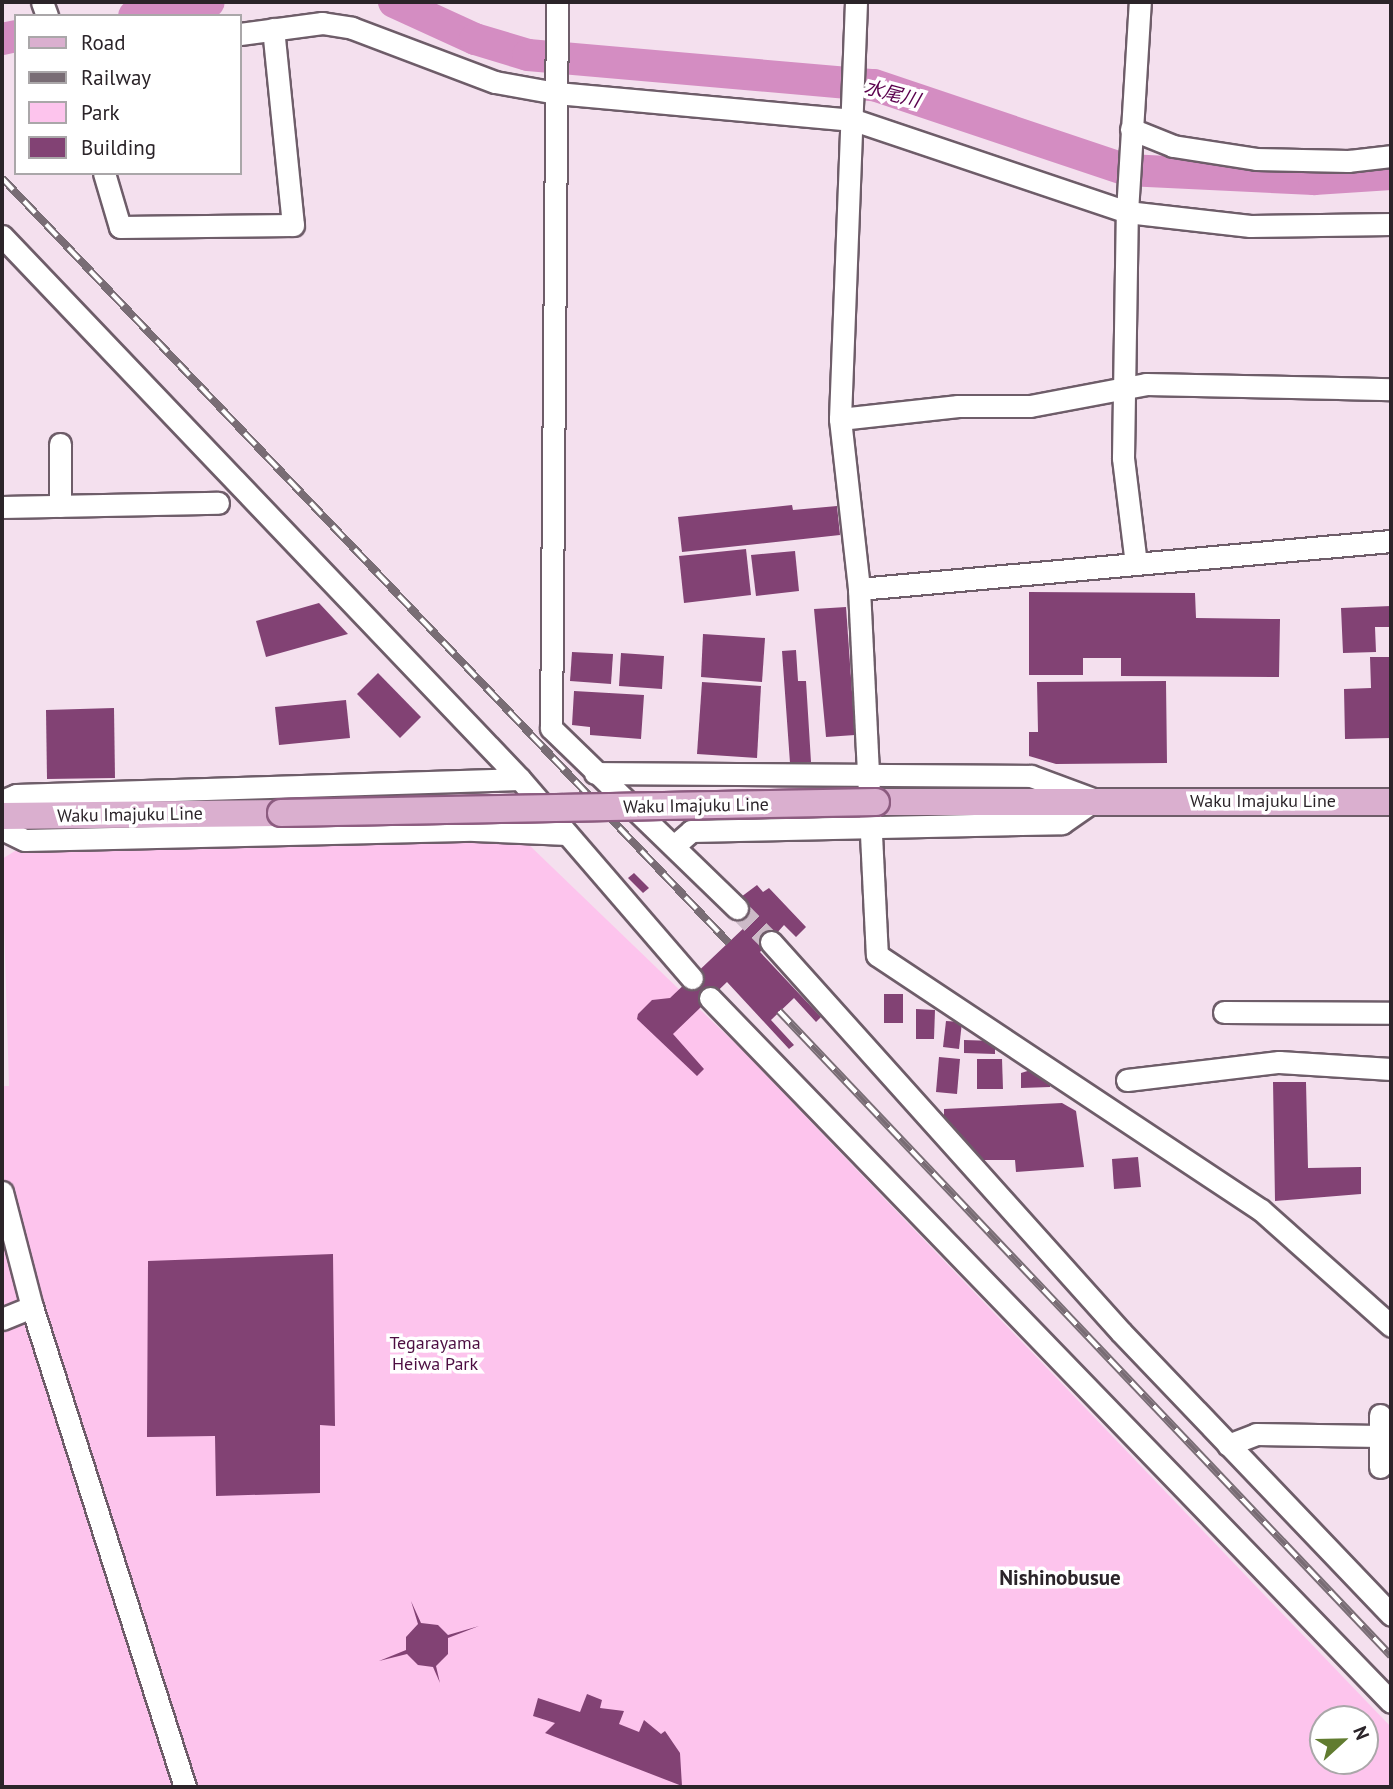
<!DOCTYPE html>
<html>
<head>
<meta charset="utf-8">
<style>
  body { margin:0 }
  #map { position:relative; width:1393px; height:1789px; overflow:hidden; background:#f4e0ee; font-family:"PT Sans","Noto Sans JP",sans-serif }
  div>[style] { position:absolute }
  .green>* { inset:0; background:#fdc4ed }
  .river>* { height:32px; margin:-16px; padding:0 16px; transform-origin:16px; border-radius:16px; background:#d48dc2 }
  .building>* { inset:0; background:#824274 }
  .minor-tunnel>* { height:21px; margin-top:-10.5px; transform-origin:0; background:repeating-linear-gradient(90deg,#ccbac7 0 21px,transparent 0 31px) }
  .roads { filter:drop-shadow(2px 0 #6e5d69) drop-shadow(-2px 0 #6e5d69) drop-shadow(0 2px #6e5d69) drop-shadow(0 -2px #6e5d69) }
  .minor>* { height:21px; margin:-10.5px; padding:0 10.5px; transform-origin:10.5px; border-radius:10.5px; background:#fff }
  .major>* { height:26px; margin:-13px; padding:0 13px; transform-origin:13px; border-radius:13px; background:#daafcf }
  .rail>* { height:8px; margin-top:-4px; transform-origin:0; background:repeating-linear-gradient(90deg,#fff 0 16px,#796d75 0 32px); box-sizing:border-box; border-block:2px solid #796d75 }
  .bridges { filter:drop-shadow(2px 0 #8c5c80) drop-shadow(-2px 0 #8c5c80) drop-shadow(0 2px #8c5c80) drop-shadow(0 -2px #8c5c80) }
  .major-bridge>* { height:26px; margin:-13px; padding:0 13px; transform-origin:13px; border-radius:13px; background:#daafcf }
  span { translate:-50% -50%; white-space:nowrap; text-align:center; line-height:1.15; -webkit-text-stroke:7px #fff; paint-order:stroke }
  .street-label { font-size:18px; color:#2b2429 }
  .park-label { font-size:18px; color:#4d0e42 }
  .water-label { font-size:19px; color:#5a014d; font-style:italic }
  .quarter-label { font-size:21px; color:#2b2429; font-weight:700 }
  .frame { position:absolute; inset:0; border:4px solid #2b2429; pointer-events:none }
  .legend { position:absolute; left:14px; top:14px; width:228px; height:161px; box-sizing:border-box; background:#fff; border:2px solid #aaa7a9; margin:0; padding:9px 12px; list-style:none; font-size:21px; color:#2b2429 }
  .legend li { display:flex; align-items:center; gap:14px; height:35px }
  .legend b { width:35px; border:2px solid #aaa7a9 }
  .north { position:absolute; left:1309px; top:1705px; width:70px; height:70px; box-sizing:border-box; background:#fff; border:2px solid #aaa7a9; border-radius:50%; rotate:68deg; font-size:19px; font-weight:700; line-height:28px; text-align:center; color:#2b2429 }
  .north::after { content:''; display:block; margin:auto; width:24px; height:32px; background:#617c30; clip-path:polygon(50% 0,100% 100%,50% 72%,0 100%) }
</style>
</head>
<body>
<div id="map">
  <div class="green">
    <div style="clip-path:polygon(evenodd,511px 838px,526px 842px,740px 1048px,1391px 1727px,1391px 1787px,2px 1787px,2px 1086px,9px 1086px,2px 859px,15px 851px,511px 838px,1323px 1719px,1365px 1719px,1365px 1761px,1323px 1761px,1323px 1719px)"></div>
  </div>
  <div class="river">
    <div style="left:394px;top:2px;width:89px;rotate:24.6deg"></div>
    <div style="left:475px;top:39px;width:55px;rotate:16.8deg"></div>
    <div style="left:528px;top:55px;width:347px;rotate:5deg"></div>
    <div style="left:874px;top:85px;width:267px;rotate:18.6deg"></div>
    <div style="left:1127px;top:170px;width:187px;rotate:2.8deg"></div>
    <div style="left:1314px;top:179px;width:77px;rotate:-3.7deg"></div>
    <div style="left:134px;top:16px;width:76px;rotate:-10.6deg"></div>
    <div style="left:2px;top:39px;width:14px;rotate:-12deg"></div>
  </div>
  <div class="building">
    <div style="clip-path:polygon(792px 505px,793px 510px,837px 506px,840px 535px,682px 552px,678px 517px)"></div>
    <div style="clip-path:polygon(746px 549px,751px 595px,684px 603px,679px 556px)"></div>
    <div style="clip-path:polygon(795px 551px,799px 591px,756px 596px,751px 555px)"></div>
    <div style="clip-path:polygon(1029px 592px,1195px 593px,1196px 618px,1280px 619px,1279px 677px,1121px 676px,1121px 658px,1083px 658px,1083px 675px,1029px 675px)"></div>
    <div style="clip-path:polygon(319px 603px,348px 634px,266px 657px,256px 621px)"></div>
    <div style="clip-path:polygon(1391px 606px,1391px 627px,1375px 627px,1376px 652px,1343px 653px,1341px 608px)"></div>
    <div style="clip-path:polygon(846px 607px,855px 735px,826px 737px,814px 609px)"></div>
    <div style="clip-path:polygon(703px 634px,765px 638px,762px 682px,701px 677px)"></div>
    <div style="clip-path:polygon(796px 650px,798px 681px,806px 681px,811px 762px,790px 763px,782px 651px)"></div>
    <div style="clip-path:polygon(572px 652px,613px 654px,611px 684px,570px 681px)"></div>
    <div style="clip-path:polygon(621px 653px,664px 656px,662px 689px,619px 686px)"></div>
    <div style="clip-path:polygon(1370px 657px,1391px 657px,1391px 738px,1345px 739px,1344px 689px,1371px 688px)"></div>
    <div style="clip-path:polygon(378px 673px,421px 717px,400px 738px,357px 694px)"></div>
    <div style="clip-path:polygon(1166px 681px,1167px 763px,1056px 764px,1029px 756px,1029px 732px,1038px 732px,1037px 682px)"></div>
    <div style="clip-path:polygon(702px 682px,761px 686px,757px 758px,697px 754px)"></div>
    <div style="clip-path:polygon(574px 691px,644px 695px,641px 739px,590px 735px,590px 727px,572px 725px)"></div>
    <div style="clip-path:polygon(346px 700px,350px 738px,279px 745px,275px 707px)"></div>
    <div style="clip-path:polygon(114px 708px,115px 778px,47px 779px,46px 710px)"></div>
    <div style="clip-path:polygon(634px 873px,649px 888px,643px 893px,628px 878px)"></div>
    <div style="clip-path:polygon(757px 885px,763px 892px,769px 888px,806px 927px,796px 937px,784px 925px,760px 952px,821px 1017px,816px 1022px,794px 998px,771px 1020px,794px 1045px,789px 1049px,727px 982px,673px 1034px,704px 1069px,697px 1076px,637px 1019px,638px 1014px,652px 1000px,670px 998px,748px 924px,736px 911px,737px 900px)"></div>
    <div style="clip-path:polygon(884px 994px,903px 994px,903px 1023px,884px 1023px)"></div>
    <div style="clip-path:polygon(916px 1009px,935px 1010px,934px 1039px,916px 1039px)"></div>
    <div style="clip-path:polygon(946px 1021px,962px 1022px,959px 1049px,943px 1047px)"></div>
    <div style="clip-path:polygon(964px 1040px,995px 1041px,995px 1054px,964px 1053px)"></div>
    <div style="clip-path:polygon(939px 1057px,960px 1059px,957px 1094px,936px 1092px)"></div>
    <div style="clip-path:polygon(977px 1059px,1002px 1059px,1003px 1089px,977px 1089px)"></div>
    <div style="clip-path:polygon(1034px 1069px,1050px 1080px,1050px 1087px,1021px 1088px,1021px 1073px)"></div>
    <div style="clip-path:polygon(1273px 1082px,1306px 1082px,1308px 1168px,1361px 1167px,1361px 1194px,1275px 1201px)"></div>
    <div style="clip-path:polygon(1062px 1103px,1076px 1111px,1084px 1167px,1016px 1172px,1015px 1160px,980px 1160px,944px 1121px,944px 1109px)"></div>
    <div style="clip-path:polygon(1138px 1157px,1141px 1187px,1114px 1189px,1112px 1159px)"></div>
    <div style="clip-path:polygon(333px 1254px,335px 1426px,320px 1425px,320px 1493px,216px 1496px,215px 1436px,147px 1437px,148px 1261px)"></div>
    <div style="clip-path:polygon(411px 1601px,421px 1623px,438px 1625px,448px 1635px,479px 1626px,448px 1638px,448px 1654px,436px 1666px,440px 1683px,433px 1667px,418px 1665px,407px 1654px,379px 1661px,406px 1650px,406px 1637px,418px 1624px)"></div>
    <div style="clip-path:polygon(587px 1694px,602px 1700px,600px 1708px,624px 1711px,619px 1724px,639px 1732px,644px 1720px,661px 1734px,665px 1731px,680px 1753px,682px 1786px,545px 1733px,555px 1723px,533px 1716px,538px 1698px,580px 1712px)"></div>
  </div>
  <div class="minor-tunnel">
    <div style="left:737px;top:908px;width:48px;rotate:45deg"></div>
  </div>
  <div class="roads">
    <div class="minor">
      <div style="left:42px;top:2px;width:15px;rotate:70deg"></div>
      <div style="left:557px;top:2px;width:726px;rotate:90.47deg"></div>
      <div style="left:551px;top:728px;width:259px;rotate:44.1deg"></div>
      <div style="left:856px;top:2px;width:417px;rotate:92.2deg"></div>
      <div style="left:840px;top:419px;width:171px;rotate:83.6deg"></div>
      <div style="left:859px;top:589px;width:366px;rotate:87.2deg"></div>
      <div style="left:877px;top:955px;width:461px;rotate:33.6deg"></div>
      <div style="left:1261px;top:1210px;width:174px;rotate:41.7deg"></div>
      <div style="left:240px;top:34px;width:83px;rotate:-7.6deg"></div>
      <div style="left:322px;top:23px;width:30px;rotate:9deg"></div>
      <div style="left:352px;top:28px;width:153px;rotate:20.7deg"></div>
      <div style="left:495px;top:82px;width:62px;rotate:10.2deg"></div>
      <div style="left:556px;top:93px;width:299px;rotate:5.2deg"></div>
      <div style="left:854px;top:120px;width:288px;rotate:18.6deg"></div>
      <div style="left:1127px;top:212px;width:124px;rotate:6.5deg"></div>
      <div style="left:1250px;top:226px;width:141px;rotate:-0.8deg"></div>
      <div style="left:1131px;top:129px;width:45px;rotate:22deg"></div>
      <div style="left:1173px;top:146px;width:84px;rotate:8.9deg"></div>
      <div style="left:1256px;top:159px;width:92px;rotate:1.2deg"></div>
      <div style="left:1348px;top:161px;width:43px;rotate:-6.6deg"></div>
      <div style="left:104px;top:173px;width:56px;rotate:73.5deg"></div>
      <div style="left:120px;top:227px;width:173px;rotate:-0.7deg"></div>
      <div style="left:293px;top:225px;width:197px;rotate:-95.8deg"></div>
      <div style="left:2px;top:236px;width:750px;rotate:46.35deg"></div>
      <div style="left:520px;top:779px;width:263px;rotate:49.2deg"></div>
      <div style="left:840px;top:419px;width:119px;rotate:-6.3deg"></div>
      <div style="left:958px;top:406px;width:72px"></div>
      <div style="left:1030px;top:406px;width:118px;rotate:-10.7deg"></div>
      <div style="left:1146px;top:384px;width:245px;rotate:1.2deg"></div>
      <div style="left:60px;top:444px;width:62px;rotate:90deg"></div>
      <div style="left:2px;top:507px;width:216px;rotate:-1.1deg"></div>
      <div style="left:1136px;top:564px;width:107px;rotate:-97deg"></div>
      <div style="left:1123px;top:458px;width:246px;rotate:-89.1deg"></div>
      <div style="left:1127px;top:212px;width:210px;rotate:-86.5deg"></div>
      <div style="left:859px;top:589px;width:534px;rotate:-5.16deg"></div>
      <div style="left:595px;top:773px;width:436px;rotate:0.4deg"></div>
      <div style="left:1031px;top:776px;width:66px;rotate:20.4deg"></div>
      <div style="left:2px;top:801px;width:15px;rotate:-23deg"></div>
      <div style="left:16px;top:795px;width:504px;rotate:-1.82deg"></div>
      <div style="left:2px;top:829px;width:25px;rotate:26deg"></div>
      <div style="left:25px;top:840px;width:449px;rotate:-1.3deg"></div>
      <div style="left:474px;top:830px;width:93px;rotate:2.5deg"></div>
      <div style="left:674px;top:846px;width:23px;rotate:-41deg"></div>
      <div style="left:691px;top:831px;width:371px;rotate:-1.2deg"></div>
      <div style="left:1062px;top:823px;width:40px;rotate:-34.9deg"></div>
      <div style="left:771px;top:942px;width:524px;rotate:48.09deg"></div>
      <div style="left:1121px;top:1332px;width:391px;rotate:46.3deg"></div>
      <div style="left:710px;top:998px;width:979px;rotate:45.95deg"></div>
      <div style="left:1224px;top:1012px;width:167px;rotate:0.3deg"></div>
      <div style="left:1127px;top:1080px;width:153px;rotate:-6.8deg"></div>
      <div style="left:1279px;top:1062px;width:112px;rotate:3.6deg"></div>
      <div style="left:2px;top:1192px;width:119px;rotate:75.4deg"></div>
      <div style="left:32px;top:1307px;width:504px;rotate:72.32deg"></div>
      <div style="left:2px;top:1319px;width:32px;rotate:-22deg"></div>
      <div style="left:1380px;top:1415px;width:52px;rotate:90deg"></div>
      <div style="left:1228px;top:1445px;width:30px;rotate:-21deg"></div>
      <div style="left:1256px;top:1434px;width:124px;rotate:0.9deg"></div>
    </div>
    <div class="major">
      <div style="left:876px;top:802px;width:515px"></div>
      <div style="left:2px;top:816px;width:279px;rotate:-0.6deg"></div>
    </div>
  </div>
  <div class="rail">
    <div style="left:2px;top:178px;width:1055px;rotate:46.46deg"></div>
    <div style="left:779px;top:1011px;width:889px;rotate:46.5deg"></div>
  </div>
  <div class="bridges">
    <div class="major-bridge">
      <div style="left:281px;top:813px;width:595px;rotate:-1.06deg"></div>
    </div>
  </div>
  <div class="street-label">
    <span style="left:1263px;top:801px">Waku Imajuku Line</span>
    <span style="left:696px;top:806px;rotate:-1deg">Waku Imajuku Line</span>
    <span style="left:130px;top:815px;rotate:-1deg">Waku Imajuku Line</span>
  </div>
  <div class="park-label">
    <span style="left:435px;top:1354px">Tegarayama<br>Heiwa Park</span>
  </div>
  <div class="water-label">
    <span style="left:892px;top:94px;rotate:15deg">水尾川</span>
  </div>
  <div class="quarter-label">
    <span style="left:1060px;top:1578px">Nishinobusue</span>
  </div>
  <div class="frame"></div>
  <ul class="legend">
  <li><b style="height:9px;background:#daafcf"></b>Road</li>
  <li><b style="height:9px;background:#796d75"></b>Railway</li>
  <li><b style="height:19px;background:#fdc4ed"></b>Park</li>
  <li><b style="height:19px;background:#824274"></b>Building</li>
  </ul>
  <div class="north">N</div>
</div>
</body>
</html>
